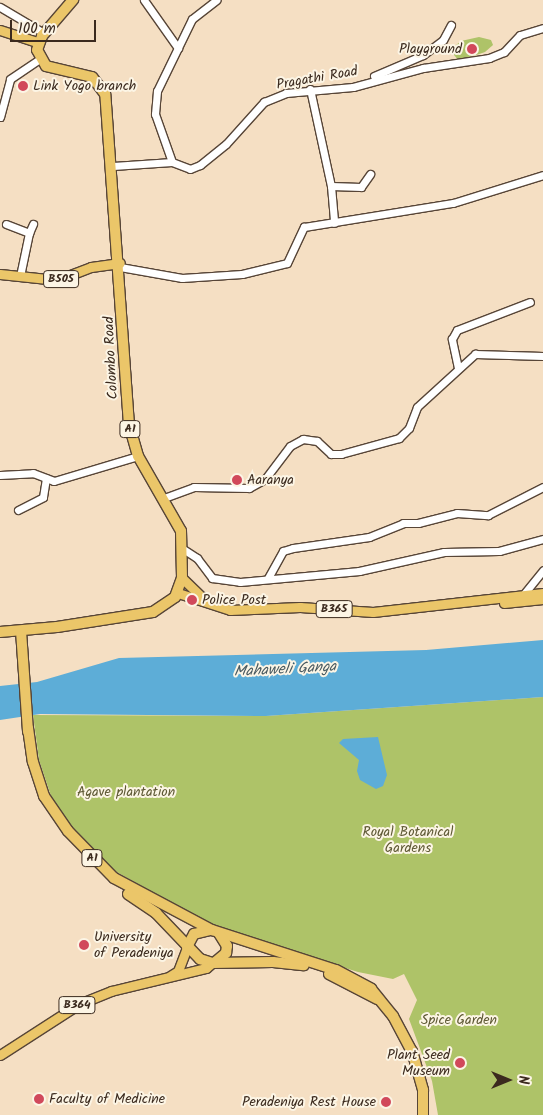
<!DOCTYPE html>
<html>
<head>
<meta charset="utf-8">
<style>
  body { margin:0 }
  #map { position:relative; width:543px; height:1115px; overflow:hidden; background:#f5dfc3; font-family:Kalam,sans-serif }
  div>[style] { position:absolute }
  .green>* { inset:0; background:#aec368 }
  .water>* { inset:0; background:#5dadd7 }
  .roads { filter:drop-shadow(1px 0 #574537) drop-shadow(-1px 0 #574537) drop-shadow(0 1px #574537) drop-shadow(0 -1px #574537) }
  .minor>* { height:7px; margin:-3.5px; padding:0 3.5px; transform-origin:3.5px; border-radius:3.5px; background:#fff }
  .major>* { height:9px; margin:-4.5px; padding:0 4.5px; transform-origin:4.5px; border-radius:4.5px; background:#ebc669 }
  .highway>* { height:10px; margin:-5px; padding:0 5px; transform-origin:5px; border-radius:5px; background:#ebc669 }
  .dots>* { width:14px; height:14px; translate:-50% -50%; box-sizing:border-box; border:2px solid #fcf5e5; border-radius:50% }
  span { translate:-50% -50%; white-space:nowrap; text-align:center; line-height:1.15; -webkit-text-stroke:4px #fcf5e5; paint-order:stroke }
  .shield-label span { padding:1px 4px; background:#fcf5e5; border:1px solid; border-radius:4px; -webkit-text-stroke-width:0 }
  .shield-label { font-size:12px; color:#3b2a1e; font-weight:700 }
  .poi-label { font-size:14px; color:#3b2a1e }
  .right { translate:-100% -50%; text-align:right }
  .left { translate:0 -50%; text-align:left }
  .street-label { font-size:14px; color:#3b2a1e }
  .park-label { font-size:14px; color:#5e5834 }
  .water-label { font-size:15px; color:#47585f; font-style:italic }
  .north { position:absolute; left:483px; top:1055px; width:50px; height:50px; -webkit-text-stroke:4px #fcf5e5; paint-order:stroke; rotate:90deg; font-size:14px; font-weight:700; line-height:20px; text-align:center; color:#3b2a1e }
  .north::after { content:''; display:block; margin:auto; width:18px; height:22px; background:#3b2a1e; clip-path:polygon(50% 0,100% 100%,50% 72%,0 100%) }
  .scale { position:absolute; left:10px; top:20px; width:86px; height:22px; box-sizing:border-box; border:2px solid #3b2a1e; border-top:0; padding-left:6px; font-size:15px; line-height:18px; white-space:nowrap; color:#3b2a1e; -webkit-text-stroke:4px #fcf5e5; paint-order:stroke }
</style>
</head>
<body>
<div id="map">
  <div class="green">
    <div style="clip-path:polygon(479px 37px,491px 40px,493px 45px,485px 52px,459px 61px,454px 55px,455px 46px,461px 41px)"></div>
    <div style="clip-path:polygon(543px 697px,543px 1115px,438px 1115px,432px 1081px,409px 1019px,417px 1000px,404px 974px,393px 979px,358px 972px,215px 927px,113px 870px,75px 831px,51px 796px,39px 760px,33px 715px,266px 716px)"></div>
  </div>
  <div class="water">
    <div style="clip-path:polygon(543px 640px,543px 697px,266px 716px,40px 714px,0 720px,0 686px,37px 682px,119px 658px,426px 650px)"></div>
    <div style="clip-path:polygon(378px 737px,387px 775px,383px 786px,376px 789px,360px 780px,357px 771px,359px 760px,339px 743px,343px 739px)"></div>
  </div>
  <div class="roads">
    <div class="minor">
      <div style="left:144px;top:0;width:59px;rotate:54.7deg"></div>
      <div style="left:0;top:7px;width:51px;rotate:30.6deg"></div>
      <div style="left:374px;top:76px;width:53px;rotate:-23.2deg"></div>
      <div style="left:423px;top:55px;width:25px;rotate:-37deg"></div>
      <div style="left:443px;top:40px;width:17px;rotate:-62deg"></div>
      <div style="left:310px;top:89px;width:99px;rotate:77.8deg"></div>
      <div style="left:331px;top:186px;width:30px;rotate:2deg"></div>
      <div style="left:361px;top:187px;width:16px;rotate:-55deg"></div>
      <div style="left:0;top:117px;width:39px;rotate:-75deg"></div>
      <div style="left:10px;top:79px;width:36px;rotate:-34deg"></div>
      <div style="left:172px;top:162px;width:51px;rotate:-109.5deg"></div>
      <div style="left:155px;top:114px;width:23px;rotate:-85deg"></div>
      <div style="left:157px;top:91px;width:80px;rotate:-64.1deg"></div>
      <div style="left:192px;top:19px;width:31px;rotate:-38deg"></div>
      <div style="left:113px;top:166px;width:59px;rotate:-3.9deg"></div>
      <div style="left:172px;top:162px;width:19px;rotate:21deg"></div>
      <div style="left:190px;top:169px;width:11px;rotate:-22deg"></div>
      <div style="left:200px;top:165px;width:33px;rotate:-39deg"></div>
      <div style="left:226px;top:144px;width:57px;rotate:-47.9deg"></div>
      <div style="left:264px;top:102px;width:24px;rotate:-22deg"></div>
      <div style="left:286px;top:93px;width:67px;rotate:-5.1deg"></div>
      <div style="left:353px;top:87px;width:73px;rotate:-15.2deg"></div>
      <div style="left:423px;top:68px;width:67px;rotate:-8.6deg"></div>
      <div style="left:489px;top:58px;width:16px;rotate:-22deg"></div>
      <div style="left:504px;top:52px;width:23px;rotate:-47deg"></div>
      <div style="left:520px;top:35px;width:24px;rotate:-17deg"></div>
      <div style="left:331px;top:186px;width:37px;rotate:85deg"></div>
      <div style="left:6px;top:224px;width:25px;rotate:21deg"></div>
      <div style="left:29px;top:233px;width:44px;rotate:101.8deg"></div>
      <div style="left:29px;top:233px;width:10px;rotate:-66deg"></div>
      <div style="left:120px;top:267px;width:63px;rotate:10.1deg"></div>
      <div style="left:182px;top:278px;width:60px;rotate:-3.8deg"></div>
      <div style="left:242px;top:274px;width:46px;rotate:-13.7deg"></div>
      <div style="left:287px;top:263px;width:40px;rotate:-65deg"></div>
      <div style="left:304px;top:227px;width:151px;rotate:-9.2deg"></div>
      <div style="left:453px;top:203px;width:94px;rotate:-17.3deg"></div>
      <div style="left:458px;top:368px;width:30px;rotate:-102deg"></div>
      <div style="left:452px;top:339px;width:10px;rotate:-61deg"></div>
      <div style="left:457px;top:330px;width:78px;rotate:-21deg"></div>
      <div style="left:0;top:475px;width:33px;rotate:-3deg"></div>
      <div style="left:33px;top:473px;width:22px;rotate:21deg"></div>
      <div style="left:54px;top:481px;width:88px;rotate:-16.6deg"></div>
      <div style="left:164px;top:498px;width:32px;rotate:-20deg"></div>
      <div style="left:194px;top:487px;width:55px;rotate:1deg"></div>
      <div style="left:249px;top:488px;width:18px;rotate:-29deg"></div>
      <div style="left:265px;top:479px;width:41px;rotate:-52.9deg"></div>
      <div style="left:290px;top:446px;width:15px;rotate:-28deg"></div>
      <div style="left:303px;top:439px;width:14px;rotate:8deg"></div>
      <div style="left:317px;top:441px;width:19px;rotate:43deg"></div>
      <div style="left:331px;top:454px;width:10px"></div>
      <div style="left:341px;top:454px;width:60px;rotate:-15.4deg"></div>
      <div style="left:399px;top:438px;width:14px;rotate:-45deg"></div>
      <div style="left:409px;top:428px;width:22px;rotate:-69deg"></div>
      <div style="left:417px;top:407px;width:79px;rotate:-42.4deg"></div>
      <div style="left:475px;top:354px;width:68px;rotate:1.7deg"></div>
      <div style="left:18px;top:510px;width:28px;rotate:-27deg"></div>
      <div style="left:43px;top:497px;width:19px;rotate:-81deg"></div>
      <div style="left:183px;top:549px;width:17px;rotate:33deg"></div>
      <div style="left:197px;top:558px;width:25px;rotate:53deg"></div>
      <div style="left:212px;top:578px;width:28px;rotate:8deg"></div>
      <div style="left:240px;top:582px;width:120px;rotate:-5.3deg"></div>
      <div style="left:359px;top:571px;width:87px;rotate:-12.6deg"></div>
      <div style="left:444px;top:552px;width:55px;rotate:-1deg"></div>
      <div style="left:499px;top:551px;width:46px;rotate:-15.3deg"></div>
      <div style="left:268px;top:578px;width:31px;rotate:-61deg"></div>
      <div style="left:283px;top:551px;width:10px;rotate:-17deg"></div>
      <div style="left:293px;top:548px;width:77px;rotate:-8.2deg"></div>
      <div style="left:369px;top:537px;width:37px;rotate:-22deg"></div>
      <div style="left:403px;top:523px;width:15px"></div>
      <div style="left:418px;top:523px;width:40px;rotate:-14.4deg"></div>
      <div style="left:457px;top:513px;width:31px;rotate:4deg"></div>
      <div style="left:488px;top:515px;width:62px;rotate:-27deg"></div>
      <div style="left:523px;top:595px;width:32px;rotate:-51deg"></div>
    </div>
    <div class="major">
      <div style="left:0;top:30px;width:40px;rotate:18deg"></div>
      <div style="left:0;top:274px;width:57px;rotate:6deg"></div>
      <div style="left:57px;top:280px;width:36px;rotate:-21deg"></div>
      <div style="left:91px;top:267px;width:29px;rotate:-8deg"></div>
      <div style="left:182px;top:578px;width:32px;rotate:44deg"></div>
      <div style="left:178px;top:593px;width:55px;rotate:18.1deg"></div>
      <div style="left:230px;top:610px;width:70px;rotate:-2.5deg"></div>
      <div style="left:300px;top:607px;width:73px;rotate:3.9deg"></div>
      <div style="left:373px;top:612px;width:171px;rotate:-6.4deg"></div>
      <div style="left:504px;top:603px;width:39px;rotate:-6deg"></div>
      <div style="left:170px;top:976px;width:9px;rotate:-32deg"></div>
      <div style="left:178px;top:971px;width:26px;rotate:-69deg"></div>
      <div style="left:0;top:1055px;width:94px;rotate:-32.8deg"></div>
      <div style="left:79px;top:1004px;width:35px;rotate:-22deg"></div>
      <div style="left:111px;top:991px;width:98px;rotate:-13.6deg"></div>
      <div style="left:206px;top:968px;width:8px;rotate:-40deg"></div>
    </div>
    <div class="highway">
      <div style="left:21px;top:631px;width:101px;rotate:86deg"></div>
      <div style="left:0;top:632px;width:57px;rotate:-5deg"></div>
      <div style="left:57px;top:627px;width:97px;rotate:-8.9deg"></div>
      <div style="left:153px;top:612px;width:27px;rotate:-34deg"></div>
      <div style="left:175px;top:597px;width:20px;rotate:-70deg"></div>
      <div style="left:182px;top:578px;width:47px;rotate:-91.2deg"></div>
      <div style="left:181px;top:531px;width:86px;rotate:-119.8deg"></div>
      <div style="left:138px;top:456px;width:32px;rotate:-106deg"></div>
      <div style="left:129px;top:425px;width:332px;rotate:-94.1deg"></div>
      <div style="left:105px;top:94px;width:21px;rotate:-127deg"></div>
      <div style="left:92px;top:77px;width:47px;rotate:-166.6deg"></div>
      <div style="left:46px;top:66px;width:18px;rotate:-119deg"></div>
      <div style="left:37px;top:50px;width:15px;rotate:-70deg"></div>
      <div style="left:42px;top:36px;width:48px;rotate:-49.3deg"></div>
      <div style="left:28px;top:728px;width:34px;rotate:82deg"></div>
      <div style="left:33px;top:762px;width:36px;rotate:72deg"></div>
      <div style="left:44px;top:796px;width:42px;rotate:55.6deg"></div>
      <div style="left:68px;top:831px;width:66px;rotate:45.6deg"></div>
      <div style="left:114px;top:878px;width:111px;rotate:28deg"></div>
      <div style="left:212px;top:930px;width:130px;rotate:17.9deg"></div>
      <div style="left:336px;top:970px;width:40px;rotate:28deg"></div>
      <div style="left:371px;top:989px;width:35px;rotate:51deg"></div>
      <div style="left:393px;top:1016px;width:40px;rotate:62deg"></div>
      <div style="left:412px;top:1051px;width:41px;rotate:74.2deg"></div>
      <div style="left:423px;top:1090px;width:25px;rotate:90deg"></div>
      <div style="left:128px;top:894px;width:34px;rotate:34deg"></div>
      <div style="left:156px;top:913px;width:64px;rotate:46.3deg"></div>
      <div style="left:200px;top:959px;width:13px;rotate:18deg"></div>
      <div style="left:212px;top:963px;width:61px;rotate:-0.9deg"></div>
      <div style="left:273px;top:962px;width:31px;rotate:6deg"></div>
      <div style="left:187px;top:947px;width:15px;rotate:-62deg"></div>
      <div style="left:194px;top:934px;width:16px;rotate:-14deg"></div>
      <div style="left:214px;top:963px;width:16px;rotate:-40deg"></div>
      <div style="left:226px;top:953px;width:7px;rotate:-82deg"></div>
      <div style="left:227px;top:946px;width:15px;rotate:-122deg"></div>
      <div style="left:329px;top:974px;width:54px;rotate:27.5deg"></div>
    </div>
  </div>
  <div class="dots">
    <div style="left:472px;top:49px;background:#d1495b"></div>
    <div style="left:23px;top:86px;background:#d1495b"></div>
    <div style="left:237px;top:480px;background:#d1495b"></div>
    <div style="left:192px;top:600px;background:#d1495b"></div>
    <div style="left:84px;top:945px;background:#d1495b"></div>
    <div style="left:460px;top:1063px;background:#d1495b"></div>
    <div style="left:39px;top:1099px;background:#d1495b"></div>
    <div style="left:386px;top:1102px;background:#d1495b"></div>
  </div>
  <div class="shield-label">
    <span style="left:61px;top:279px">B505</span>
    <span style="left:130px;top:429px">A1</span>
    <span style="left:334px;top:609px">B365</span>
    <span style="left:92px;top:858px">A1</span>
    <span style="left:77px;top:1005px">B364</span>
  </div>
  <div class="poi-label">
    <span class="right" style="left:462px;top:49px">Playground</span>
    <span class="left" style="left:33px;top:86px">Link Yogo branch</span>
    <span class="left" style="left:247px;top:480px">Aaranya</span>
    <span class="left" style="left:202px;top:600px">Police Post</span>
    <span class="left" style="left:94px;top:945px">University<br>of Peradeniya</span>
    <span class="right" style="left:450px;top:1063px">Plant Seed<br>Museum</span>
    <span class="left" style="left:49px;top:1099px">Faculty of Medicine</span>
    <span class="right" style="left:376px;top:1102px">Peradeniya Rest House</span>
  </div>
  <div class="street-label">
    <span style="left:317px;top:78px;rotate:-10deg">Pragathi Road</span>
    <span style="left:111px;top:358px;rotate:-93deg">Colombo Road</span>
  </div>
  <div class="park-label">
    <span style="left:126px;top:792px">Agave plantation</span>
    <span style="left:408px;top:840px">Royal Botanical<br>Gardens</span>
    <span style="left:459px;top:1020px">Spice Garden</span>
  </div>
  <div class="water-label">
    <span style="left:285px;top:670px;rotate:-3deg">Mahaweli Ganga</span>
  </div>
  <div class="north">N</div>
  <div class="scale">100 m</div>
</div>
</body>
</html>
